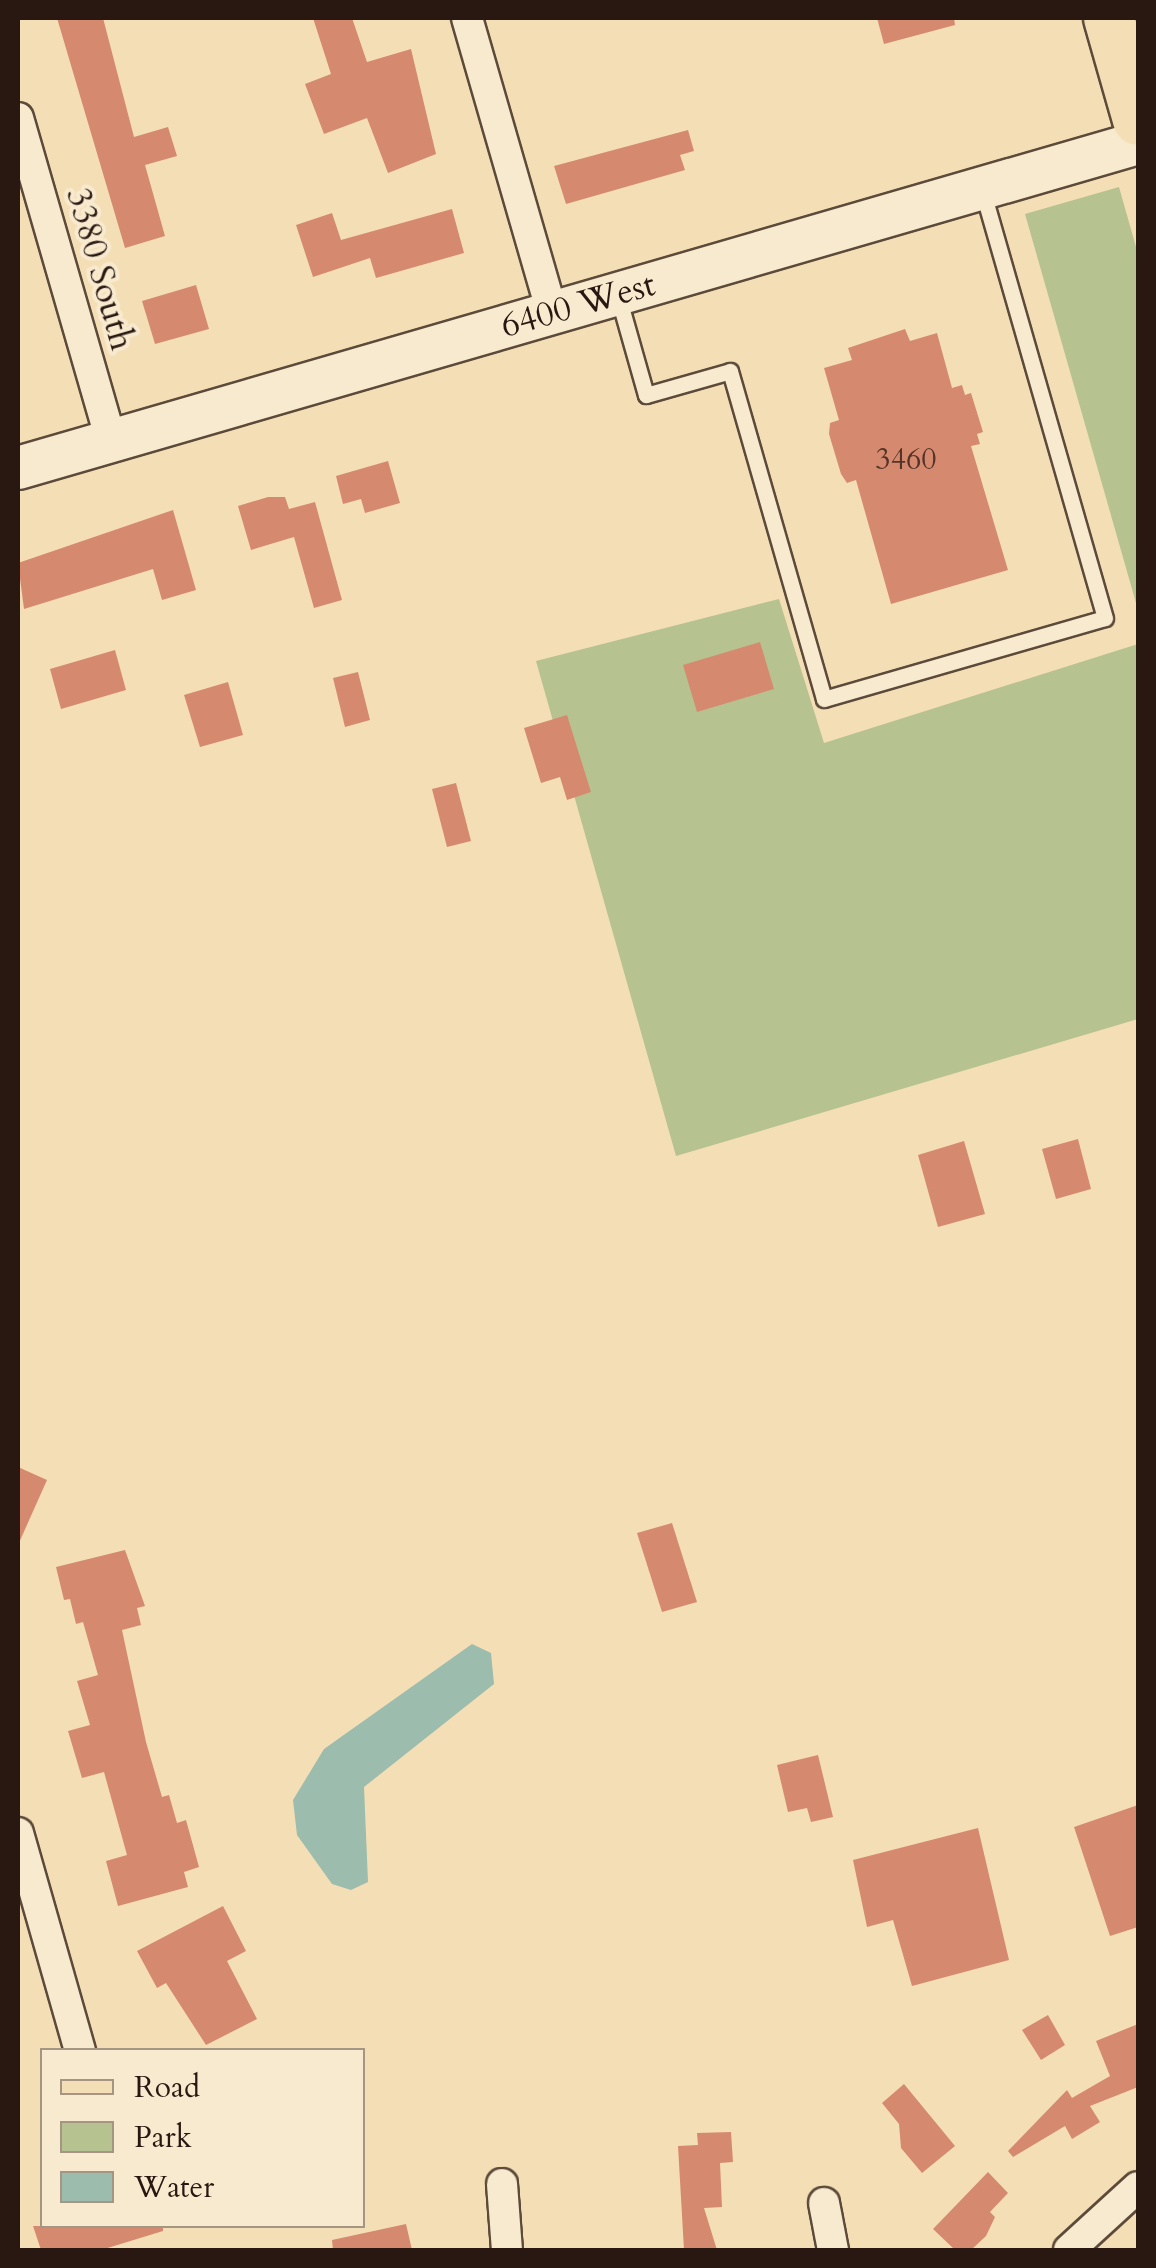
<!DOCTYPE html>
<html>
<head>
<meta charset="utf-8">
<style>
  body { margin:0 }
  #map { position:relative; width:1156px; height:2268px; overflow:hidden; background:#f4deb5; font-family:Cardo,serif }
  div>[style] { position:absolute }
  .green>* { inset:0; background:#b7c291 }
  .water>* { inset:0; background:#9cbcad }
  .building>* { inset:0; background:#d58a6f }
  .roads { filter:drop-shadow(2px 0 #5c4a3a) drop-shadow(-2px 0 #5c4a3a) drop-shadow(0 2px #5c4a3a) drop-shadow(0 -2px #5c4a3a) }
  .lane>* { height:15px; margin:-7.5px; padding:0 7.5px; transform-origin:7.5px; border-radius:7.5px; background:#f8eacf }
  .street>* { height:30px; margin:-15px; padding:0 15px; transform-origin:15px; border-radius:15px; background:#f8eacf }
  .secondary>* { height:42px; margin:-21px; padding:0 21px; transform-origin:21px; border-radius:21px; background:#f8eacf }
  .primary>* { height:50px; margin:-25px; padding:0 25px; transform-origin:25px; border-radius:25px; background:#f4deb5 }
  span { translate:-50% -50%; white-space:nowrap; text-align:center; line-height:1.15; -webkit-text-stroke:8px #f8eacf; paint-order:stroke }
  .number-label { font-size:30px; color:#543428 }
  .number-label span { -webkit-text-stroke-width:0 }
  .street-label { font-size:35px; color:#291811 }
  .frame { position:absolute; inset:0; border:20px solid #291811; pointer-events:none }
  .legend { position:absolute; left:40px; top:2048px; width:325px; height:180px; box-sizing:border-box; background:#f8eacf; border:2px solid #a59683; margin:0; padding:12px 18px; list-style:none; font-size:30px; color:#291811 }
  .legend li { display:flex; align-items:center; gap:20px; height:50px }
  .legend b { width:50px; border:2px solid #a59683 }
</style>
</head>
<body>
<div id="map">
  <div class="green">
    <div style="clip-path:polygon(1119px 187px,1138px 254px,1138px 610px,1025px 214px)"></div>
    <div style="clip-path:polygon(779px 599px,824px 743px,1138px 644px,1138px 1019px,676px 1156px,536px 661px)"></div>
  </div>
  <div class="water">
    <div style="clip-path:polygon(472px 1644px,491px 1653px,494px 1684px,364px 1787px,368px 1882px,351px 1890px,332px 1884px,297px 1835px,293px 1800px,324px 1749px)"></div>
  </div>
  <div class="building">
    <div style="clip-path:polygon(57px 18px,103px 18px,134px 137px,168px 127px,177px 156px,145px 165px,165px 236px,125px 248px)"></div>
    <div style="clip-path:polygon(313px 18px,352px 18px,367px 62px,411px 49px,436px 154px,388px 173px,367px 118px,324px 134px,305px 84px,331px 74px)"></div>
    <div style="clip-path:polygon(877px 18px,954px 18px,955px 25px,884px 44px)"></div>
    <div style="clip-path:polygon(688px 130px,694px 151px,680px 155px,685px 170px,566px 204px,554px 166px)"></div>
    <div style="clip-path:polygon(452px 209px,464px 253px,376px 278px,370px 258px,313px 277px,296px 225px,332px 213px,341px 240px)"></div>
    <div style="clip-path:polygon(196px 285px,209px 329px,155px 344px,142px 301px)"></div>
    <div style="clip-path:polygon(905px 329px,910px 341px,937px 333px,952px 388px,962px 385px,965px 395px,971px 393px,983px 432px,977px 434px,980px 444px,971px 446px,1008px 570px,891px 604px,856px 480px,847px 483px,841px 474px,829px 434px,830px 423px,839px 420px,824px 368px,852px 360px,848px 348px)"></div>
    <div style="clip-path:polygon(388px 461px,400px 503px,365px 513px,361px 499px,343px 504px,336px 476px)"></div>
    <div style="clip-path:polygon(268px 497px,285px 497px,289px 509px,315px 502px,342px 600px,314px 608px,294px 537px,251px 550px,238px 506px)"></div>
    <div style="clip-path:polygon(173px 510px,196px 590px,162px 600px,153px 569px,24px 609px,18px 563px)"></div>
    <div style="clip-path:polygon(760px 642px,774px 689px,697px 712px,683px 665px)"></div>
    <div style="clip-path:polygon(115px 650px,126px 690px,61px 709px,50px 669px)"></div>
    <div style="clip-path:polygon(358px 672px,370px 720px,345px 727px,333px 678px)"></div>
    <div style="clip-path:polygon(228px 682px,243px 735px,200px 747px,184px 695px)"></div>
    <div style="clip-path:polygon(567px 715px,591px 792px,567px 800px,560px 777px,541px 783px,524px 728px)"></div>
    <div style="clip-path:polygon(456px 783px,471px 841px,447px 847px,432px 789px)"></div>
    <div style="clip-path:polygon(1078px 1139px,1091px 1189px,1056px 1199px,1042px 1149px)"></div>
    <div style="clip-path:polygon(964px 1141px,985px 1214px,938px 1227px,918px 1155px)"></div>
    <div style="clip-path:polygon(18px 1467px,47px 1480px,18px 1545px)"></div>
    <div style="clip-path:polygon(672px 1523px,697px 1602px,662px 1612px,637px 1533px)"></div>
    <div style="clip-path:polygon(125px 1550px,145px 1606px,137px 1608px,141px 1625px,122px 1630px,146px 1742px,162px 1797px,169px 1795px,177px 1823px,186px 1820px,199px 1867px,184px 1872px,188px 1887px,118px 1906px,106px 1861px,127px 1855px,104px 1772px,82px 1778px,68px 1731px,90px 1725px,77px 1681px,98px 1675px,83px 1622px,76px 1624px,70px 1599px,64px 1600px,56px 1567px)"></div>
    <div style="clip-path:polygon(818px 1755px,833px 1817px,811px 1822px,807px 1808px,788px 1812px,777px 1765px)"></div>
    <div style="clip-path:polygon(1138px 1805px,1138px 1927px,1110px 1936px,1074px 1827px)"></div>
    <div style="clip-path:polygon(978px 1828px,1009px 1960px,912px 1986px,893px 1920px,867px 1927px,853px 1860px)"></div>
    <div style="clip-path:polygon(223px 1906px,246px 1951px,227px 1961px,257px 2019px,206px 2045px,166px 1983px,157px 1988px,137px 1951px)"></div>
    <div style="clip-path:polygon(1048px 2015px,1065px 2045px,1041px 2060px,1022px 2030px)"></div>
    <div style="clip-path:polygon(1138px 2024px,1138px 2087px,1090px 2106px,1100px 2122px,1072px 2139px,1065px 2126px,1013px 2157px,1008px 2151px,1067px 2090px,1072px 2098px,1110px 2076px,1096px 2041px)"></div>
    <div style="clip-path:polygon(904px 2084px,955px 2146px,922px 2173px,901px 2148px,899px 2124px,882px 2103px)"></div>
    <div style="clip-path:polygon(731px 2132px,733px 2162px,720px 2163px,722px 2207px,704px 2208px,717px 2250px,684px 2250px,678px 2146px,698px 2145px,697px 2133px)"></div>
    <div style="clip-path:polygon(988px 2172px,1008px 2193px,990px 2212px,995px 2217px,986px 2236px,971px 2250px,955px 2250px,933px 2229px)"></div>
    <div style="clip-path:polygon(406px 2224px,412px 2250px,333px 2250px,332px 2240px)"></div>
    <div style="clip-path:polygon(33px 2226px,163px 2226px,163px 2231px,101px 2250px,41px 2250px)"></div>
  </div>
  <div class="roads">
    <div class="lane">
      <div style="left:618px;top:296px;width:103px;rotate:74.2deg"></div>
      <div style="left:646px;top:395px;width:87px;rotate:-15.9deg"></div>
      <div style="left:730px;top:371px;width:341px;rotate:74deg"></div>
      <div style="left:824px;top:699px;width:292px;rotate:-16.1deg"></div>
      <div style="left:1105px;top:618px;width:443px;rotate:-106deg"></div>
    </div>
    <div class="street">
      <div style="left:467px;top:18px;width:306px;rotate:73.9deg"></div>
      <div style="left:18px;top:118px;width:336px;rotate:73.9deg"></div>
      <div style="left:18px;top:1833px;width:226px;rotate:74.1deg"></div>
      <div style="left:502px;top:2184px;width:66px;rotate:85.7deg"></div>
      <div style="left:824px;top:2203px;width:48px;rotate:79.2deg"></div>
      <div style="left:1069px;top:2250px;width:93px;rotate:-42.4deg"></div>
    </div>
    <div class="secondary">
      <div style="left:18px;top:468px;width:1166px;rotate:-16.18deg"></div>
    </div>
    <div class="primary">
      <div style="left:1109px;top:18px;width:106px;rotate:74.1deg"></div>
    </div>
  </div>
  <div class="number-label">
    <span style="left:906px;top:460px">3460</span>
  </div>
  <div class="street-label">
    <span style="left:100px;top:269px;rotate:74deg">3380 South</span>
    <span style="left:578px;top:305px;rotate:-16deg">6400 West</span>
  </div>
  <div class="frame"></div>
  <ul class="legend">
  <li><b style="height:12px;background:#f4deb5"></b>Road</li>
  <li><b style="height:28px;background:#b7c291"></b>Park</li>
  <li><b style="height:28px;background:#9cbcad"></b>Water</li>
  </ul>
</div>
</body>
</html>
